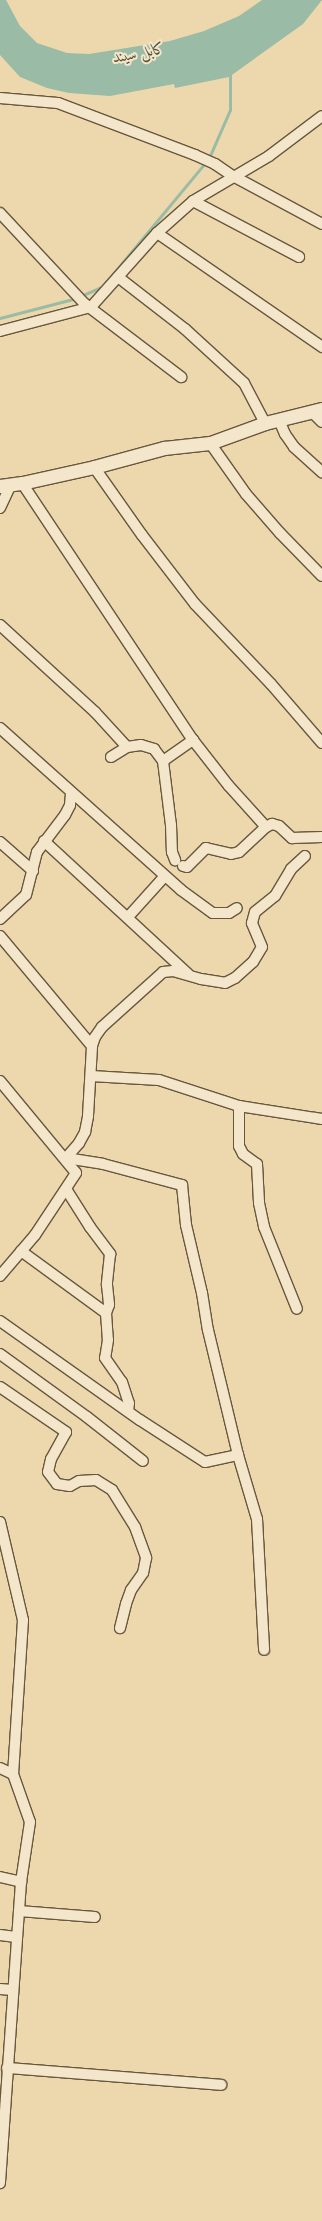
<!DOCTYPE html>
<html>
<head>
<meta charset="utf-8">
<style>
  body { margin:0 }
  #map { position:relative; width:322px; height:2221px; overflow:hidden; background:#edd8ad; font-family:"Libre Bodoni",Amiri,serif }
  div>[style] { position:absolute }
  .water>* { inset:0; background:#9abba5 }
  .stream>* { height:2.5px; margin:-1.25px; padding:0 1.25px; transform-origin:1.25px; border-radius:1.25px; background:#9abba5 }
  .roads { filter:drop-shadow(1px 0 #68573e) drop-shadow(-1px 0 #68573e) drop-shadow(0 1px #68573e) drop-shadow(0 -1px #68573e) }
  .minor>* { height:10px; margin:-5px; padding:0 5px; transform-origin:5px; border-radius:5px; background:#f3e6ca }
  .tertiary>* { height:13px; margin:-6.5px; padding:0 6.5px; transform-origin:6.5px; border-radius:6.5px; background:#f3e6ca }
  span { translate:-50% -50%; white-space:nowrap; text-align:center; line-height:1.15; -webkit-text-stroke:4px #f3e6ca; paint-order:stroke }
  .water-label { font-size:16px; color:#54503c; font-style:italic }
</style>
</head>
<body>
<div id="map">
  <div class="water">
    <div style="clip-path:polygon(0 0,6px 0,20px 26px,37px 43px,67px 53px,89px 54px,170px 41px,204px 31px,239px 16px,262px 0,322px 0,303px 24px,229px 77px,175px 88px,174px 84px,110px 96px,69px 93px,47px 88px,20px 77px,0 55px)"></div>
  </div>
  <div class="stream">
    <div style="left:209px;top:158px;width:52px;rotate:-66.4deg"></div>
    <div style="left:230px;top:110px;width:36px;rotate:-90deg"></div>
    <div style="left:81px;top:296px;width:24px;rotate:-24deg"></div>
    <div style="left:103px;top:286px;width:161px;rotate:-50.3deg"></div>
    <div style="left:0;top:318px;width:80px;rotate:-14.6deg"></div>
  </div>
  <div class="roads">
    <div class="minor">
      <div style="left:0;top:98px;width:58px;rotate:4.9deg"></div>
      <div style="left:58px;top:103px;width:147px;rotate:20.8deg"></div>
      <div style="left:195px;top:155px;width:22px;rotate:24deg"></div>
      <div style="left:215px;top:164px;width:22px;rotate:34deg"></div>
      <div style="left:233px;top:176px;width:101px;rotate:28.3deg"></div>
      <div style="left:193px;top:201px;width:120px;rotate:27.8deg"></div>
      <div style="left:0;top:213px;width:125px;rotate:47deg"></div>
      <div style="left:85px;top:304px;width:121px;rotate:37.2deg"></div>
      <div style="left:157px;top:233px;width:201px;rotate:34.6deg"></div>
      <div style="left:118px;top:277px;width:85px;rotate:37.8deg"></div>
      <div style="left:185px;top:329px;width:80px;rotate:42.5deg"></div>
      <div style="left:244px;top:383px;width:45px;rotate:62.3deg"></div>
      <div style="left:0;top:331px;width:94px;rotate:-14.8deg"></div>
      <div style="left:91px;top:307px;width:99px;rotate:-48.3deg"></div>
      <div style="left:157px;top:233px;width:48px;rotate:-41.6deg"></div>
      <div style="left:193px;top:201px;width:88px;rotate:-30.6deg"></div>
      <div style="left:269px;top:156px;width:66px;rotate:-37deg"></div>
      <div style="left:312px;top:412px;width:14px;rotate:45deg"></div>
      <div style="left:279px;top:420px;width:15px;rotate:67deg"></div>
      <div style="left:285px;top:434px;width:16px;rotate:55deg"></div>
      <div style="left:294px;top:447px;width:38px;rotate:42deg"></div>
      <div style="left:210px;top:443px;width:62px;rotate:54.8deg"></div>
      <div style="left:246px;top:494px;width:52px;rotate:48.9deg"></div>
      <div style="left:280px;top:533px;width:60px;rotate:45.7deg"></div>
      <div style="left:94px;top:467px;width:83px;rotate:54.8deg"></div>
      <div style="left:142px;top:535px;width:87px;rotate:52.5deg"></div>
      <div style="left:195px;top:604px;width:110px;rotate:46.5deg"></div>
      <div style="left:271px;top:684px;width:78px;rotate:49.2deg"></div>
      <div style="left:22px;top:483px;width:309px;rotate:56.4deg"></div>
      <div style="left:193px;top:740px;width:58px;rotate:52deg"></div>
      <div style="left:229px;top:786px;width:55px;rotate:47.9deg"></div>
      <div style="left:0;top:508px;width:26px;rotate:-65deg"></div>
      <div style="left:0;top:625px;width:129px;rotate:42.5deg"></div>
      <div style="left:95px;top:712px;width:47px;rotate:47.6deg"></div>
      <div style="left:0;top:728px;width:243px;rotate:41.8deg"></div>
      <div style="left:181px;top:890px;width:39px;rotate:36deg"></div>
      <div style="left:213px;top:913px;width:16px"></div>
      <div style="left:229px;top:913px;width:9px;rotate:-32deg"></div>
      <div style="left:111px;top:757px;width:19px;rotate:-32deg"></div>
      <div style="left:127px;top:747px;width:14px;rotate:-8deg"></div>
      <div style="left:141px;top:745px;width:14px;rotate:17deg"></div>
      <div style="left:154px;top:749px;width:15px;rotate:53deg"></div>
      <div style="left:163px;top:761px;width:64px;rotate:82.9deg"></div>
      <div style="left:171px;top:825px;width:27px;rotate:88deg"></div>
      <div style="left:172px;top:852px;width:9px;rotate:69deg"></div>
      <div style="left:163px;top:761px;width:37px;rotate:-35deg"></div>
      <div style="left:44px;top:841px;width:196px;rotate:42.7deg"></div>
      <div style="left:0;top:842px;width:44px;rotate:41.3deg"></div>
      <div style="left:183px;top:866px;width:4px;rotate:14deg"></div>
      <div style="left:187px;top:867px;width:27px;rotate:-45deg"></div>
      <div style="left:206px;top:848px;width:26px;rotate:13deg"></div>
      <div style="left:231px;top:854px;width:8px;rotate:-14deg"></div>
      <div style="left:239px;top:852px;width:37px;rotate:-43deg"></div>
      <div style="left:266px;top:827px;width:7px;rotate:-27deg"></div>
      <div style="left:272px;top:824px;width:7px;rotate:16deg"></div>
      <div style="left:279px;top:826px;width:18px;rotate:43deg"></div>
      <div style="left:292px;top:838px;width:30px;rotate:-2deg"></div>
      <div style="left:128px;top:917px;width:54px;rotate:-48deg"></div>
      <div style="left:0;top:919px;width:35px;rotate:-43deg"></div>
      <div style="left:26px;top:895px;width:44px;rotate:-75.7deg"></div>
      <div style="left:37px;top:852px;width:46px;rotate:-52.9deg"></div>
      <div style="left:65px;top:815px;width:11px;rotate:-63deg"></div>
      <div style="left:70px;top:805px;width:11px;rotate:-85deg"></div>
      <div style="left:0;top:936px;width:143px;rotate:50.1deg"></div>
      <div style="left:91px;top:1076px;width:68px;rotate:3.4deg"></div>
      <div style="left:159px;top:1080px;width:84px;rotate:18deg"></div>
      <div style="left:239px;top:1106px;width:84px;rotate:8.9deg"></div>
      <div style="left:0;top:1081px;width:119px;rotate:50.4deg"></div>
      <div style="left:76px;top:1173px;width:74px;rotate:123.5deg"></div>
      <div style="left:35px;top:1235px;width:54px;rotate:130.5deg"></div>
      <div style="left:239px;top:1106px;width:40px;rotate:90deg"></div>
      <div style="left:239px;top:1146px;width:9px;rotate:63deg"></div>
      <div style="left:243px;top:1154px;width:17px;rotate:36deg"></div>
      <div style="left:257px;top:1164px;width:39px;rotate:87deg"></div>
      <div style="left:259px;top:1203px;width:25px;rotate:78deg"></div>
      <div style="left:264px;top:1227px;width:88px;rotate:68.1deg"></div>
      <div style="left:66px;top:1158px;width:37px;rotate:9deg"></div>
      <div style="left:103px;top:1164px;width:82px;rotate:14.9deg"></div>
      <div style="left:182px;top:1185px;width:40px;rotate:84.3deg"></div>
      <div style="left:186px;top:1225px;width:70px;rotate:76.8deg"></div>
      <div style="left:202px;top:1293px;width:37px;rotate:81deg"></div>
      <div style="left:208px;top:1330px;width:129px;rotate:76.5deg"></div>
      <div style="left:238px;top:1455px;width:67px;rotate:73.5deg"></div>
      <div style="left:257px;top:1519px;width:131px;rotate:86.9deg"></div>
      <div style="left:66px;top:1158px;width:20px;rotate:-49deg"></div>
      <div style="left:79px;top:1143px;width:13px;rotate:-61deg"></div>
      <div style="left:85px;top:1132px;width:16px;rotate:-79deg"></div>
      <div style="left:88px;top:1116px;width:70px;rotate:-86.7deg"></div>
      <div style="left:92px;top:1046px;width:9px;rotate:-72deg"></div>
      <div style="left:95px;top:1037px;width:12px;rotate:-55deg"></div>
      <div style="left:102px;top:1027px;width:82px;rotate:-42deg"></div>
      <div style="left:163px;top:972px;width:10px;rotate:-6deg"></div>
      <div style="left:173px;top:971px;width:29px;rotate:16deg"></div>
      <div style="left:201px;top:979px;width:24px;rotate:9deg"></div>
      <div style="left:225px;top:983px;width:11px;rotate:-27deg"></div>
      <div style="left:235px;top:978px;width:24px;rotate:-42deg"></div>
      <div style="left:253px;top:962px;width:17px;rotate:-59deg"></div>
      <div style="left:262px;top:947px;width:26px;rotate:-113deg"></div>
      <div style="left:252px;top:923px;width:11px;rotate:-75deg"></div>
      <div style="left:255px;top:912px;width:26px;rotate:-39deg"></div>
      <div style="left:275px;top:896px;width:31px;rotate:-59deg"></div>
      <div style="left:291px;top:869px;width:19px;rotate:-43deg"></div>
      <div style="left:66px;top:1189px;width:45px;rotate:57.7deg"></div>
      <div style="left:90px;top:1227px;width:34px;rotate:53deg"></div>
      <div style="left:110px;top:1254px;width:31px;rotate:96deg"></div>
      <div style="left:107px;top:1285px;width:20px;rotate:84deg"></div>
      <div style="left:109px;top:1305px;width:9px;rotate:111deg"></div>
      <div style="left:106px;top:1313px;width:27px;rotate:86deg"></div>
      <div style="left:108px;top:1340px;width:18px;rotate:99deg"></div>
      <div style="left:105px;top:1358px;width:29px;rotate:55deg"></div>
      <div style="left:122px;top:1382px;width:22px;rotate:72deg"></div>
      <div style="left:129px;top:1403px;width:8px;rotate:97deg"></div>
      <div style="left:21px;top:1251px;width:105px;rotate:36.1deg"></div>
      <div style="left:0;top:1321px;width:171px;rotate:35.3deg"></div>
      <div style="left:140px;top:1420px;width:77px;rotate:32.9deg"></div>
      <div style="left:205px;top:1462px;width:34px;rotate:-12deg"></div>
      <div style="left:0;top:1354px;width:107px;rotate:35.9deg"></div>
      <div style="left:87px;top:1417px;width:71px;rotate:38.2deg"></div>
      <div style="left:0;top:1387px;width:80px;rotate:34.3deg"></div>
      <div style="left:66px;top:1432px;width:31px;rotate:119deg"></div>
      <div style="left:51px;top:1459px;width:13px;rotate:103deg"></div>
      <div style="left:48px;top:1472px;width:15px;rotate:53deg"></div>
      <div style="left:57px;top:1484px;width:13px;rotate:9deg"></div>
      <div style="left:70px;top:1486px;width:10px;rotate:-29deg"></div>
      <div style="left:79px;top:1481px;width:17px;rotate:-3deg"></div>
      <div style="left:96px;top:1480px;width:19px;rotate:32deg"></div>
      <div style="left:112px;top:1490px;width:44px;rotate:58.1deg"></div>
      <div style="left:135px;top:1527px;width:33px;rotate:70deg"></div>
      <div style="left:146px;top:1558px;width:15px;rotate:101deg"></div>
      <div style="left:143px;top:1573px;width:21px;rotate:125deg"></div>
      <div style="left:131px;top:1590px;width:15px;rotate:110deg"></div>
      <div style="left:126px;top:1604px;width:25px;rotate:104deg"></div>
      <div style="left:0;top:1522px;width:101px;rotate:76.8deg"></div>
      <div style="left:23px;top:1620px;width:154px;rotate:93.7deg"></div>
      <div style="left:0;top:1768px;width:14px;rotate:25deg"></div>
      <div style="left:13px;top:1774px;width:51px;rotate:70.5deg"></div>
      <div style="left:30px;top:1822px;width:61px;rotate:98.5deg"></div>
      <div style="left:21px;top:1882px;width:302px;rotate:94deg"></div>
      <div style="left:0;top:1877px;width:22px;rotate:13deg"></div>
      <div style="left:19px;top:1911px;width:76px;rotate:4.5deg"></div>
      <div style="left:0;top:1935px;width:16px;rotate:7deg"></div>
      <div style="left:0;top:1989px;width:13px;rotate:4deg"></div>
      <div style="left:7px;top:2068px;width:215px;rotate:4.5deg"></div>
    </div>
    <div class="tertiary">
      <div style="left:0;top:486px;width:22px;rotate:-8deg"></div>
      <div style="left:22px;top:483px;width:74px;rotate:-12.5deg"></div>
      <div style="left:94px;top:467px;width:73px;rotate:-15.2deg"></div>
      <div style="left:164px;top:448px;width:46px;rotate:-6.2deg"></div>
      <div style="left:210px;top:443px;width:59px;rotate:-20deg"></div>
      <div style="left:265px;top:423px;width:59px;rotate:-13.8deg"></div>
    </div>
  </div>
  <div class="water-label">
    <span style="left:139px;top:53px;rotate:-11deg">کابل سيند</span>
  </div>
</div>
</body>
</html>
